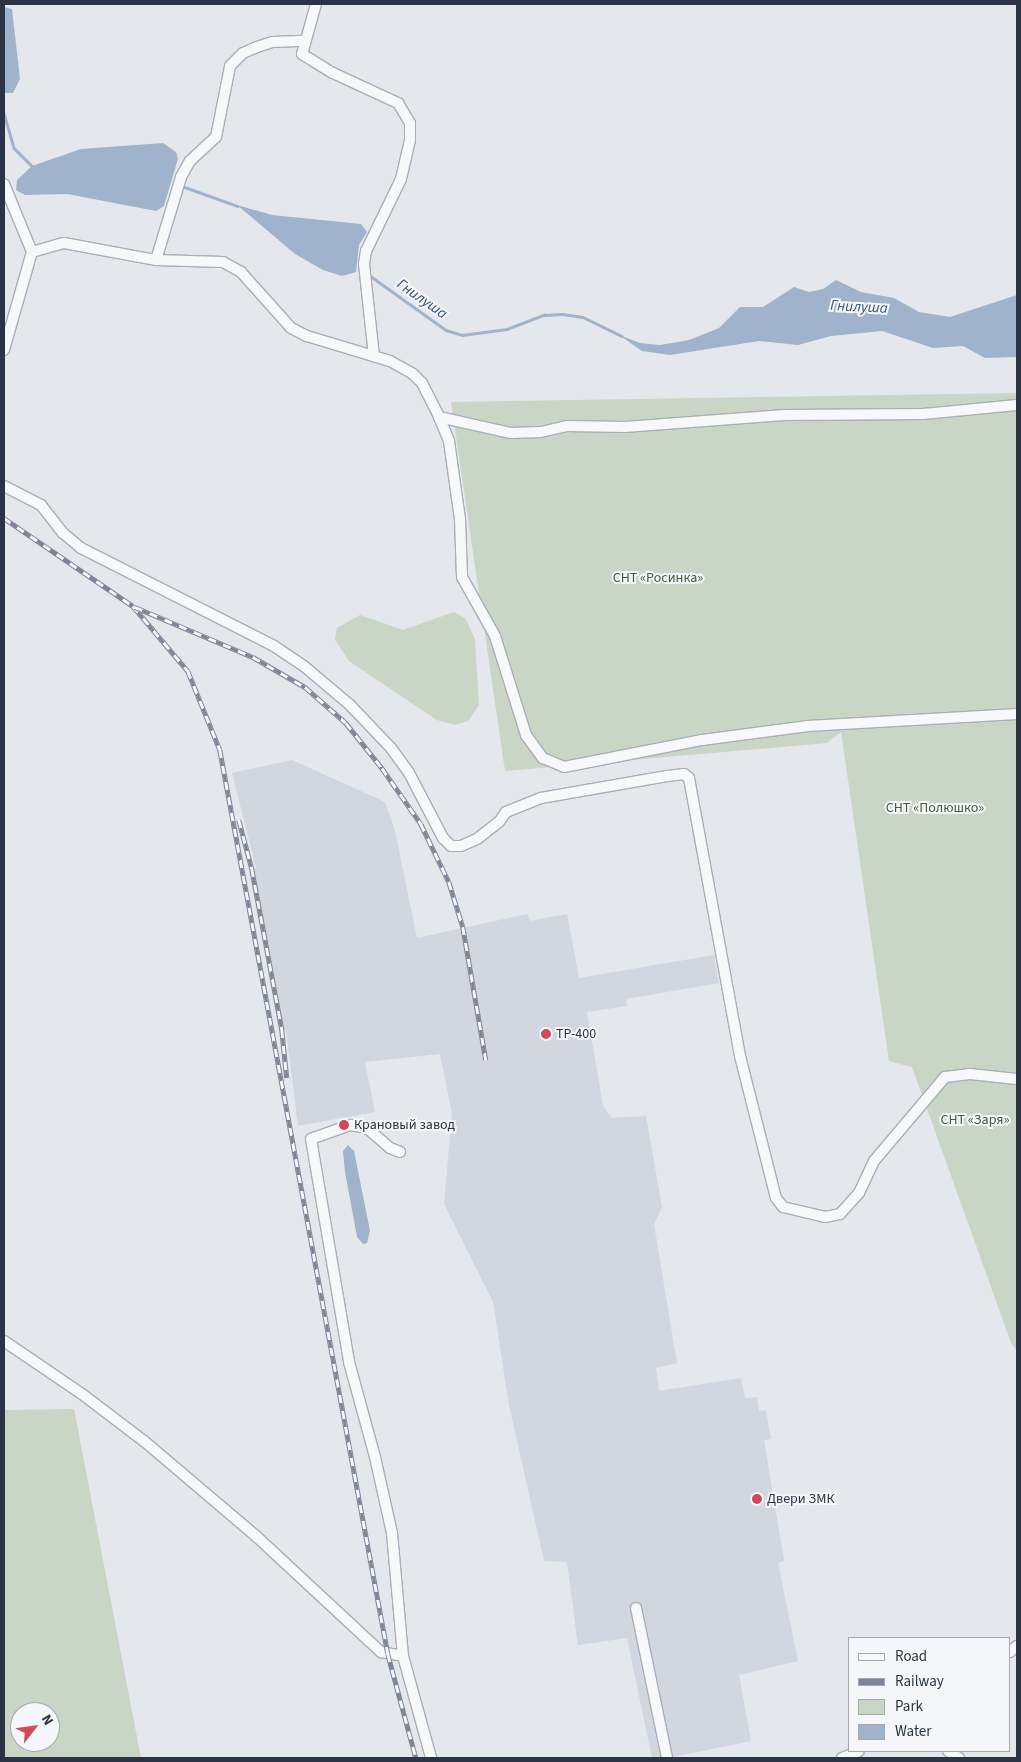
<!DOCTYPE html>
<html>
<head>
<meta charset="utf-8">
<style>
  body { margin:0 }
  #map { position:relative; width:1021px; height:1762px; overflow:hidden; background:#e4e7ec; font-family:"Source Sans 3",sans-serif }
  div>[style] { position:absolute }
  .built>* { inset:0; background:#d2d6de }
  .green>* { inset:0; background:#c9d6c5 }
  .water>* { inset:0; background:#9fb4cc }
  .stream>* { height:2.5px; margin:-1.25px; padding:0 1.25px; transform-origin:1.25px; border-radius:1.25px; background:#9fb4cc }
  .roads { filter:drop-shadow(1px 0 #a9aeb7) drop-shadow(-1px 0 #a9aeb7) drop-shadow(0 1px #a9aeb7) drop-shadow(0 -1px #a9aeb7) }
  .minor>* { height:10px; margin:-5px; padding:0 5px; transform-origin:5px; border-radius:5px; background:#f7f8fa }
  .rail>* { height:4.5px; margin-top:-2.25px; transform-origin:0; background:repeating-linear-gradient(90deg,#f4f6f9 0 8px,#7d8696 0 16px); box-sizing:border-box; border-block:1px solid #7d8696 }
  .dots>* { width:14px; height:14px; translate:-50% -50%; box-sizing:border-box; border:2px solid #f4f6f9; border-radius:50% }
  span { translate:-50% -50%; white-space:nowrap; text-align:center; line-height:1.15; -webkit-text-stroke:4px #f4f6f9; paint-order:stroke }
  .park-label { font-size:14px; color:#3f6138 }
  .poi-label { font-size:14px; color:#2b3445 }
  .left { translate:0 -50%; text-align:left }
  .water-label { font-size:15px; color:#34527a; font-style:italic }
  .frame { position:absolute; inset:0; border:5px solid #2b3445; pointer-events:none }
  .legend { position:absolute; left:848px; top:1637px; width:162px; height:115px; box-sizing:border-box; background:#f4f6f9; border:1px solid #a4a8b1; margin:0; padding:6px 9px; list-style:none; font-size:15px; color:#2b3445 }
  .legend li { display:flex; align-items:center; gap:10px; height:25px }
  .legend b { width:25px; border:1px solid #a4a8b1 }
  .north { position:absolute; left:10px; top:1702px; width:50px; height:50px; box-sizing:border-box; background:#f4f6f9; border:1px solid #a4a8b1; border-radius:50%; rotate:60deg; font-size:14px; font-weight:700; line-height:20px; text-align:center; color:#2b3445 }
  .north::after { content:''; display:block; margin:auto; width:18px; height:22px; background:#d1495b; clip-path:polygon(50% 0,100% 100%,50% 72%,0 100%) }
</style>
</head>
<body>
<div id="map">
  <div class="built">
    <div style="clip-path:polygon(292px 760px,385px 802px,395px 831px,417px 938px,527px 914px,530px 921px,567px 914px,579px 978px,714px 955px,719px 983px,626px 999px,627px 1006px,587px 1012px,603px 1106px,612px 1118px,646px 1116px,662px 1207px,654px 1224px,677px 1363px,656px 1368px,659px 1391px,741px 1378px,745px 1398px,757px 1397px,759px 1411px,766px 1410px,771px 1439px,764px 1440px,784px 1561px,778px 1563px,798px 1661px,739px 1675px,751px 1741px,668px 1758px,652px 1758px,627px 1638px,578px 1645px,567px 1562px,544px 1561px,509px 1405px,493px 1302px,444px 1204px,452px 1113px,440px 1054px,365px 1062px,375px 1112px,298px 1126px,286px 1030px,279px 1031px,250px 870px,256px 868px,232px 773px)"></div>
  </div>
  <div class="green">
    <div style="clip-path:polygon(1017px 393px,1017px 1351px,1011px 1343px,912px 1067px,889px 1061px,841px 732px,827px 743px,505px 771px,451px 402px)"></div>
    <div style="clip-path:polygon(454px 612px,465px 618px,475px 639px,479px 705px,468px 721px,455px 725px,437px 720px,349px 661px,335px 640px,337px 628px,360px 615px,403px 630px)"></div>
    <div style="clip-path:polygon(evenodd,74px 1409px,141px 1758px,4px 1758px,4px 1410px,74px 1409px,20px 1712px,50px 1712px,50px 1742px,20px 1742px,20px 1712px)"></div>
  </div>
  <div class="water">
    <div style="clip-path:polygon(4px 7px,12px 9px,20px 79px,13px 93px,4px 93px)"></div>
    <div style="clip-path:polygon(163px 143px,176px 152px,178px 159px,164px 206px,156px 211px,67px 194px,25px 195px,16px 190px,17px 180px,32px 166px,81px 149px)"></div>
    <div style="clip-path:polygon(237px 205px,272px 215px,361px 224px,367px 232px,359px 245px,356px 272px,342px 276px,323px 270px,295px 254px)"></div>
    <div style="clip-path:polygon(836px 280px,861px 292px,894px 298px,919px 312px,950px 317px,1017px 295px,1017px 357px,985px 358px,963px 346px,933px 348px,882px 331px,831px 336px,798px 345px,759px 341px,670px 355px,642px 351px,619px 335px,640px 343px,660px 345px,689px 340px,719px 328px,740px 307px,763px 307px,794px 287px,809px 292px,823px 289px)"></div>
    <div style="clip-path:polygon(348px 1145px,354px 1151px,370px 1231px,367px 1243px,363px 1244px,357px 1237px,345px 1172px,343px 1151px)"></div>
  </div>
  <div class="stream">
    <div style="left:4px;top:113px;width:36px;rotate:74deg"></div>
    <div style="left:14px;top:148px;width:27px;rotate:45deg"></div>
    <div style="left:182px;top:186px;width:59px;rotate:19.7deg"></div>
    <div style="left:369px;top:275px;width:95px;rotate:35.5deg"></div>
    <div style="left:446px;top:330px;width:17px;rotate:17deg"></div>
    <div style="left:462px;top:335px;width:45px;rotate:-7.6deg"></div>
    <div style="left:507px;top:329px;width:40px;rotate:-21deg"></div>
    <div style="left:544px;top:315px;width:18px;rotate:-3deg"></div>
    <div style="left:562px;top:314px;width:21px;rotate:8deg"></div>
    <div style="left:583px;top:317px;width:43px;rotate:26deg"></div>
  </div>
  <div class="roads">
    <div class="minor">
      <div style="left:316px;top:4px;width:52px;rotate:105.6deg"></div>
      <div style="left:302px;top:54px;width:36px;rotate:32deg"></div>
      <div style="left:333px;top:73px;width:72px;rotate:24.8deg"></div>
      <div style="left:398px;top:103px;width:23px;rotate:59deg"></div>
      <div style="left:410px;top:123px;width:17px;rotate:90deg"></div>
      <div style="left:410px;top:140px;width:40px;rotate:103deg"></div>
      <div style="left:401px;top:179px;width:80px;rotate:115.9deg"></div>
      <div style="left:366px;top:251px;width:13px;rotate:99deg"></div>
      <div style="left:364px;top:264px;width:93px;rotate:83.8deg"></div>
      <div style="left:4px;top:184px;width:74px;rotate:67.6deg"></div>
      <div style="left:32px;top:252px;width:33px;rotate:-16deg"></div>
      <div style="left:64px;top:243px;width:94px;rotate:10.5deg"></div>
      <div style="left:156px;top:260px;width:67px;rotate:1.7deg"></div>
      <div style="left:223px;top:262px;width:21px;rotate:29deg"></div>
      <div style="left:241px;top:272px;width:75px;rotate:48.2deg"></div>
      <div style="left:291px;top:328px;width:18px;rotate:27deg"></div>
      <div style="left:307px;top:336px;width:87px;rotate:16.8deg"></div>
      <div style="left:390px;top:361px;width:26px;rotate:29deg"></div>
      <div style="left:413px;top:374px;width:13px;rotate:45deg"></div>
      <div style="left:422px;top:383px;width:38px;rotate:63deg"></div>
      <div style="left:439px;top:417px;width:74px;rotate:12.5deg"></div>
      <div style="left:511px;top:433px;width:30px;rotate:-2deg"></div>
      <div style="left:541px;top:432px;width:27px;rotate:-13deg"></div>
      <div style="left:567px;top:426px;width:58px;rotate:1deg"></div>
      <div style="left:625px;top:427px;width:160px;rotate:-4.3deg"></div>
      <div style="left:785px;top:415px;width:138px;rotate:-0.4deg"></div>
      <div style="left:923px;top:414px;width:94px;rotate:-5.5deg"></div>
      <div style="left:156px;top:260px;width:87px;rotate:-73.2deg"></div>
      <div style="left:181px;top:177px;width:18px;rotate:-61deg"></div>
      <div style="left:190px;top:161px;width:35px;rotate:-43deg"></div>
      <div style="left:216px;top:137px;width:72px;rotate:-78.8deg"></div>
      <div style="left:230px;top:66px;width:18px;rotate:-45deg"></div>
      <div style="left:243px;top:53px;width:15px;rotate:-23deg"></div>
      <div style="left:257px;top:47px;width:16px;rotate:-18deg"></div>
      <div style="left:272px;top:42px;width:33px;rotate:-2deg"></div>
      <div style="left:4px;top:350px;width:102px;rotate:-74.1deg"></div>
      <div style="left:439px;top:417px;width:26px;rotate:67deg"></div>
      <div style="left:449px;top:441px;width:79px;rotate:82deg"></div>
      <div style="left:460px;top:519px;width:58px;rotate:88deg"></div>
      <div style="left:462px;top:577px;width:68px;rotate:60.8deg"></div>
      <div style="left:495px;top:636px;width:104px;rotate:72.6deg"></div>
      <div style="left:526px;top:735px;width:29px;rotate:54deg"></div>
      <div style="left:543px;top:758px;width:23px;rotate:23deg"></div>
      <div style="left:564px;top:767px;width:141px;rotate:-11.1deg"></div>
      <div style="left:702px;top:740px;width:107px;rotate:-7.5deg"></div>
      <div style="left:808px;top:726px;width:209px;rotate:-3.3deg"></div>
      <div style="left:4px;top:486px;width:42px;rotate:27.2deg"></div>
      <div style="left:41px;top:505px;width:36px;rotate:52deg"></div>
      <div style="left:63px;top:533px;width:23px;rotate:40deg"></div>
      <div style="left:81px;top:548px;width:216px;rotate:26.9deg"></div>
      <div style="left:274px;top:646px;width:37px;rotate:34deg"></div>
      <div style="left:305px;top:667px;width:57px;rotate:40.1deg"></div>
      <div style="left:349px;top:704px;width:61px;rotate:46.3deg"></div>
      <div style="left:391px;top:748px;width:29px;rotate:54deg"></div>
      <div style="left:408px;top:771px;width:76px;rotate:62.4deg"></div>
      <div style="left:443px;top:838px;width:11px;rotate:45deg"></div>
      <div style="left:451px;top:846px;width:10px"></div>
      <div style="left:461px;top:846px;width:17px;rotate:-24deg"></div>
      <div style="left:477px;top:839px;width:28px;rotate:-38deg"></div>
      <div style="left:499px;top:822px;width:12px;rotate:-55deg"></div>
      <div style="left:506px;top:812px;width:38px;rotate:-22deg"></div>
      <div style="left:541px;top:798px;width:128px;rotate:-9.9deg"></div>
      <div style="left:667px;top:776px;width:17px;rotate:-7deg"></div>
      <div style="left:684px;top:774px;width:6px;rotate:39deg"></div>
      <div style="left:689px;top:778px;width:283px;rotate:79.6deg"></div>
      <div style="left:740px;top:1056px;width:146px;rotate:75.8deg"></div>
      <div style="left:776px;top:1198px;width:11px;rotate:52deg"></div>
      <div style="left:783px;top:1207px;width:43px;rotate:13.4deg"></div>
      <div style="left:825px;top:1217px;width:15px;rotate:-11deg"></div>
      <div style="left:840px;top:1214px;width:28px;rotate:-48deg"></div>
      <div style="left:859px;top:1193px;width:35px;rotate:-65deg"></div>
      <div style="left:874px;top:1161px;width:110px;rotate:-49.8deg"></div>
      <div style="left:945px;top:1077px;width:25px;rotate:-7deg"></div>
      <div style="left:970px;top:1074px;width:47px;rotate:6.1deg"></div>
      <div style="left:400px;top:1152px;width:11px;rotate:-158deg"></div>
      <div style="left:390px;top:1148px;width:30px;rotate:-139deg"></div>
      <div style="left:367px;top:1128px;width:17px;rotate:-170deg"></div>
      <div style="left:350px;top:1125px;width:41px;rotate:160.3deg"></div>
      <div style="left:311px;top:1139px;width:226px;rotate:80.3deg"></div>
      <div style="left:349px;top:1362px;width:98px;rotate:74.7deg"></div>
      <div style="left:375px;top:1457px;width:78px;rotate:77.4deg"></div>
      <div style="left:392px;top:1533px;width:123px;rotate:84.9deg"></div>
      <div style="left:403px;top:1656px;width:106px;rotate:74.6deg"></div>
      <div style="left:4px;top:1341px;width:94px;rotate:34.2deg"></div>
      <div style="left:82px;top:1394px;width:78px;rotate:37.2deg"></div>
      <div style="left:144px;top:1441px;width:147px;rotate:40.3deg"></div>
      <div style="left:256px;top:1536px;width:171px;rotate:42.9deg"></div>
      <div style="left:381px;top:1652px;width:22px;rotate:10deg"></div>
      <div style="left:636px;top:1608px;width:153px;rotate:78.3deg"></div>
      <div style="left:1010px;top:1652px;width:9px;rotate:-41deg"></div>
      <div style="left:948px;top:1751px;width:13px;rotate:32deg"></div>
      <div style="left:842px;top:1758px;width:18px;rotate:-22deg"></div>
    </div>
  </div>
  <div class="rail">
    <div style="left:4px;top:518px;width:156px;rotate:34.3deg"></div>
    <div style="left:133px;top:606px;width:85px;rotate:49.8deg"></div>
    <div style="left:188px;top:671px;width:85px;rotate:67.9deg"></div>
    <div style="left:220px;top:750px;width:919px;rotate:79.47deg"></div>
    <div style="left:388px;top:1654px;width:108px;rotate:74.9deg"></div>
    <div style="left:135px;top:607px;width:128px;rotate:23deg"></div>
    <div style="left:253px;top:657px;width:60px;rotate:30deg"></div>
    <div style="left:305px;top:687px;width:55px;rotate:41.3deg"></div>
    <div style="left:346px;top:723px;width:58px;rotate:51.3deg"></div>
    <div style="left:382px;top:768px;width:68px;rotate:55.1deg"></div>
    <div style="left:421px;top:824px;width:64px;rotate:64.2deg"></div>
    <div style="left:449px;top:882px;width:47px;rotate:72.7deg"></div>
    <div style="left:463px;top:927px;width:135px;rotate:80.2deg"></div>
    <div style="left:239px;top:820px;width:51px;rotate:75.1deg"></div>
    <div style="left:252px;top:869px;width:164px;rotate:79.4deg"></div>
    <div style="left:282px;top:1030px;width:48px;rotate:84.1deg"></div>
  </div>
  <div class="dots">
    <div style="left:546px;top:1034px;background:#d1495b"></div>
    <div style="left:344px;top:1125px;background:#d1495b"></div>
    <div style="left:757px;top:1499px;background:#d1495b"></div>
  </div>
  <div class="park-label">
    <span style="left:658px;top:578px">СНТ «Росинка»</span>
    <span style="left:935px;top:808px">СНТ «Полюшко»</span>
    <span style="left:975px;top:1120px">СНТ «Заря»</span>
  </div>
  <div class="poi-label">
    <span class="left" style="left:556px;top:1034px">ТР-400</span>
    <span class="left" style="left:354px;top:1125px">Крановый завод</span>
    <span class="left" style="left:767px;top:1499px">Двери ЗМК</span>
  </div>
  <div class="water-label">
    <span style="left:422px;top:299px;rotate:35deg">Гнилуша</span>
    <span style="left:859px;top:307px;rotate:3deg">Гнилуша</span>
  </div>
  <div class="frame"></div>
  <ul class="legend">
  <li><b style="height:6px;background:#f7f8fa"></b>Road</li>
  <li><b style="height:6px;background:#7d8696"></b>Railway</li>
  <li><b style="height:14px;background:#c9d6c5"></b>Park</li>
  <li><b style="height:14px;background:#9fb4cc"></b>Water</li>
  </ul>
  <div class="north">N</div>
</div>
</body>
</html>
